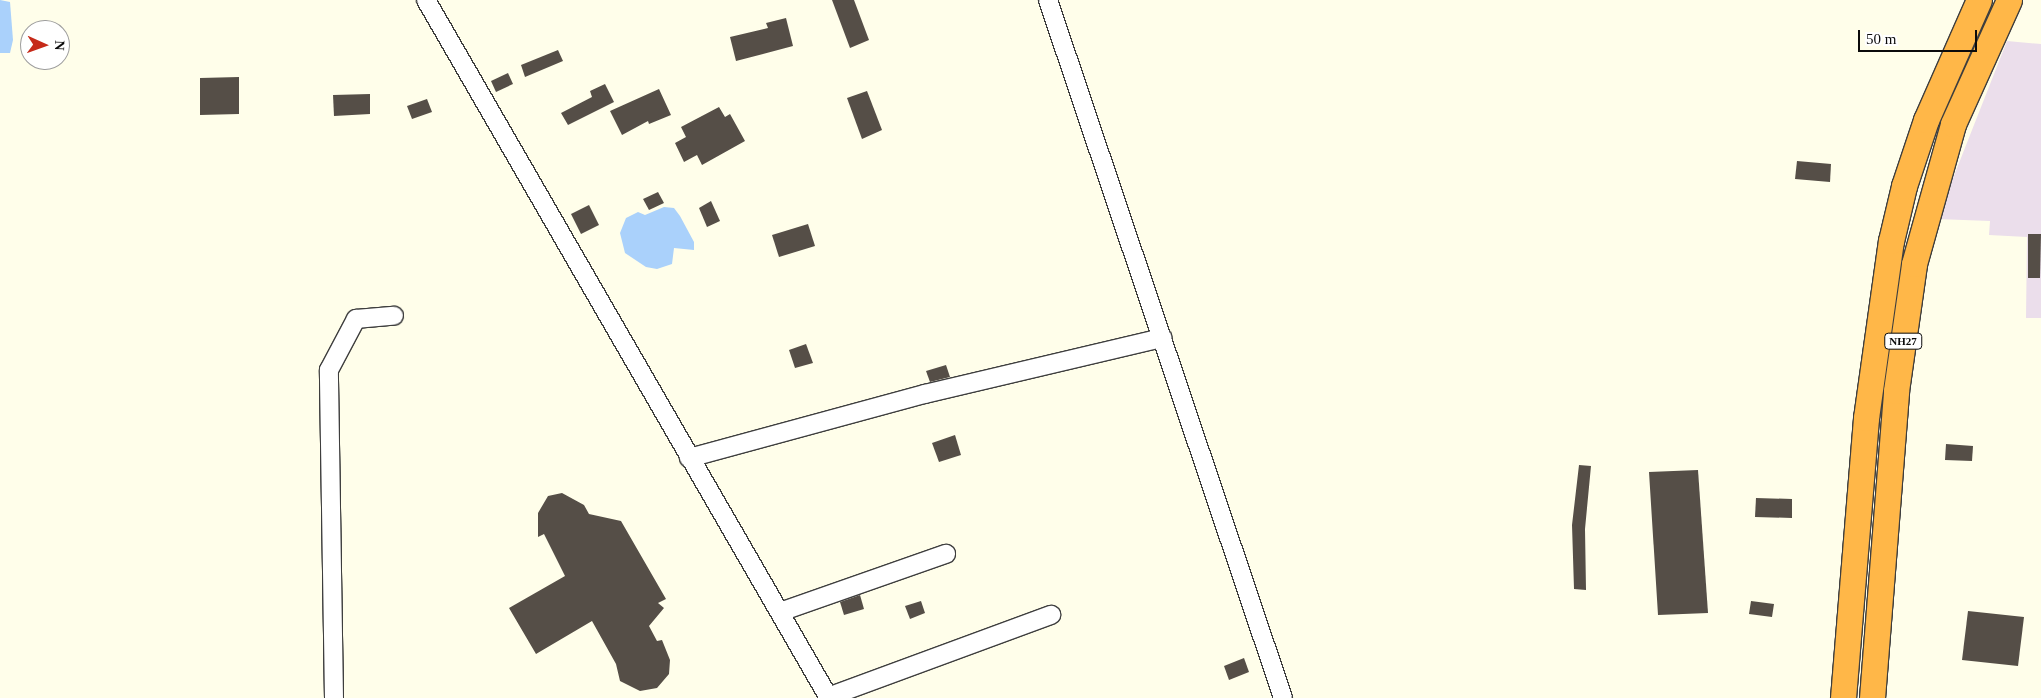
<!DOCTYPE html>
<html>
<head>
<meta charset="utf-8">
<style>
  body { margin:0 }
  #map { position:relative; width:2041px; height:698px; overflow:hidden; background:#fffeea; font-family:"Times New Roman",serif }
  div>[style] { position:absolute }
  .industrial>* { inset:0; background:#ebdeeb }
  .water>* { inset:0; background:#aad1fb }
  .building>* { inset:0; background:#554e47 }
  .roads { filter:drop-shadow(1px 0 #3e3e3e) drop-shadow(-1px 0 #3e3e3e) drop-shadow(0 1px #3e3e3e) drop-shadow(0 -1px #3e3e3e) }
  .minor>* { height:18px; margin:-9px; padding:0 9px; transform-origin:9px; border-radius:9px; background:#fff }
  .highway>* { height:25px; margin:-12.5px; padding:0 12.5px; transform-origin:12.5px; border-radius:12.5px; background:#ffb748 }
  span { translate:-50% -50%; white-space:nowrap; text-align:center; line-height:1.15; -webkit-text-stroke:5px #fff; paint-order:stroke }
  .shield-label span { padding:1px 4px; background:#fff; border:1px solid; border-radius:4px; -webkit-text-stroke-width:0 }
  .shield-label { font-size:11px; color:#0b0b0b; font-weight:700 }
  .north { position:absolute; left:20px; top:20px; width:50px; height:50px; box-sizing:border-box; background:#fff; border:1px solid #9d9d9d; border-radius:50%; rotate:92deg; font-size:14px; font-weight:700; line-height:20px; text-align:center; color:#0b0b0b }
  .north::after { content:''; display:block; margin:auto; width:18px; height:22px; background:#c62a19; clip-path:polygon(50% 0,100% 100%,50% 72%,0 100%) }
  .scale { position:absolute; left:1858px; top:30px; width:119px; height:22px; box-sizing:border-box; border:2px solid #0b0b0b; border-top:0; padding-left:6px; font-size:15px; line-height:18px; white-space:nowrap; color:#0b0b0b; -webkit-text-stroke:4px #fff; paint-order:stroke }
</style>
</head>
<body>
<div id="map">
  <div class="industrial">
    <div style="clip-path:polygon(2007px 41px,2041px 44px,2041px 318px,2026px 318px,2027px 237px,1989px 235px,1990px 221px,1937px 219px)"></div>
  </div>
  <div class="water">
    <div style="clip-path:polygon(0 0,10px 2px,13px 40px,10px 53px,0 53px)"></div>
    <div style="clip-path:polygon(664px 207px,674px 208px,680px 216px,694px 242px,694px 250px,674px 248px,672px 264px,657px 269px,646px 267px,625px 253px,620px 233px,626px 218px,638px 212px,645px 215px)"></div>
  </div>
  <div class="building">
    <div style="clip-path:polygon(832px 0,854px 0,869px 40px,850px 48px)"></div>
    <div style="clip-path:polygon(786px 18px,793px 46px,736px 61px,730px 37px,768px 28px,766px 23px)"></div>
    <div style="clip-path:polygon(558px 50px,563px 61px,525px 77px,521px 65px)"></div>
    <div style="clip-path:polygon(508px 73px,513px 84px,496px 92px,491px 81px)"></div>
    <div style="clip-path:polygon(239px 77px,239px 114px,200px 115px,200px 78px)"></div>
    <div style="clip-path:polygon(605px 84px,614px 102px,568px 125px,561px 113px,592px 97px,590px 91px)"></div>
    <div style="clip-path:polygon(659px 89px,671px 115px,649px 124px,648px 121px,622px 135px,610px 111px)"></div>
    <div style="clip-path:polygon(867px 91px,882px 130px,862px 139px,847px 98px)"></div>
    <div style="clip-path:polygon(370px 94px,370px 114px,334px 116px,333px 95px)"></div>
    <div style="clip-path:polygon(427px 99px,432px 112px,412px 119px,407px 106px)"></div>
    <div style="clip-path:polygon(719px 107px,725px 117px,730px 114px,745px 141px,702px 165px,697px 155px,684px 162px,675px 143px,686px 137px,681px 127px)"></div>
    <div style="clip-path:polygon(1797px 161px,1831px 164px,1830px 182px,1795px 179px)"></div>
    <div style="clip-path:polygon(658px 192px,664px 203px,649px 210px,643px 199px)"></div>
    <div style="clip-path:polygon(711px 201px,720px 221px,707px 227px,699px 208px)"></div>
    <div style="clip-path:polygon(589px 205px,599px 225px,581px 234px,571px 214px)"></div>
    <div style="clip-path:polygon(808px 224px,815px 246px,779px 257px,772px 235px)"></div>
    <div style="clip-path:polygon(2028px 234px,2041px 234px,2040px 278px,2028px 278px)"></div>
    <div style="clip-path:polygon(806px 344px,813px 363px,795px 368px,789px 350px)"></div>
    <div style="clip-path:polygon(946px 365px,950px 377px,930px 382px,926px 371px)"></div>
    <div style="clip-path:polygon(955px 435px,961px 455px,939px 462px,932px 443px)"></div>
    <div style="clip-path:polygon(1946px 444px,1973px 446px,1972px 461px,1945px 460px)"></div>
    <div style="clip-path:polygon(1579px 465px,1591px 466px,1585px 529px,1586px 590px,1574px 589px,1572px 525px)"></div>
    <div style="clip-path:polygon(1698px 470px,1708px 613px,1658px 615px,1649px 472px)"></div>
    <div style="clip-path:polygon(562px 493px,584px 505px,589px 514px,621px 521px,666px 599px,658px 603px,664px 608px,649px 626px,657px 641px,662px 640px,670px 660px,669px 674px,657px 688px,640px 691px,620px 681px,616px 664px,592px 621px,536px 654px,509px 608px,565px 576px,544px 534px,538px 537px,538px 513px,548px 496px)"></div>
    <div style="clip-path:polygon(1756px 498px,1792px 499px,1792px 518px,1755px 517px)"></div>
    <div style="clip-path:polygon(860px 595px,864px 609px,844px 615px,840px 602px)"></div>
    <div style="clip-path:polygon(921px 601px,925px 613px,910px 619px,905px 606px)"></div>
    <div style="clip-path:polygon(1751px 601px,1774px 604px,1772px 617px,1749px 614px)"></div>
    <div style="clip-path:polygon(1968px 611px,2024px 617px,2018px 666px,1962px 660px)"></div>
    <div style="clip-path:polygon(1244px 658px,1249px 672px,1229px 680px,1224px 666px)"></div>
  </div>
  <div class="roads">
    <div class="minor">
      <div style="left:426px;top:0;width:806px;rotate:60deg"></div>
      <div style="left:1048px;top:0;width:736px;rotate:71.39deg"></div>
      <div style="left:689px;top:458px;width:245px;rotate:-15.2deg"></div>
      <div style="left:925px;top:394px;width:244px;rotate:-13.3deg"></div>
      <div style="left:780px;top:612px;width:176px;rotate:-19.3deg"></div>
      <div style="left:828px;top:697px;width:238px;rotate:-20.2deg"></div>
      <div style="left:334px;top:698px;width:328px;rotate:-90.9deg"></div>
      <div style="left:329px;top:370px;width:58px;rotate:-62.1deg"></div>
      <div style="left:356px;top:319px;width:38px;rotate:-5deg"></div>
    </div>
    <div class="highway">
      <div style="left:1843px;top:698px;width:281px;rotate:-85.3deg"></div>
      <div style="left:1866px;top:418px;width:179px;rotate:-82deg"></div>
      <div style="left:1891px;top:241px;width:57px;rotate:-76.7deg"></div>
      <div style="left:1904px;top:186px;width:70px;rotate:-71.6deg"></div>
      <div style="left:1926px;top:120px;width:131px;rotate:-66.2deg"></div>
      <div style="left:1872px;top:698px;width:308px;rotate:-85.5deg"></div>
      <div style="left:1896px;top:391px;width:128px;rotate:-81.9deg"></div>
      <div style="left:1914px;top:264px;width:145px;rotate:-74.4deg"></div>
      <div style="left:1953px;top:124px;width:136px;rotate:-65.7deg"></div>
    </div>
  </div>
  <div class="shield-label">
    <span style="left:1903px;top:341px">NH27</span>
  </div>
  <div class="north">N</div>
  <div class="scale">50 m</div>
</div>
</body>
</html>
